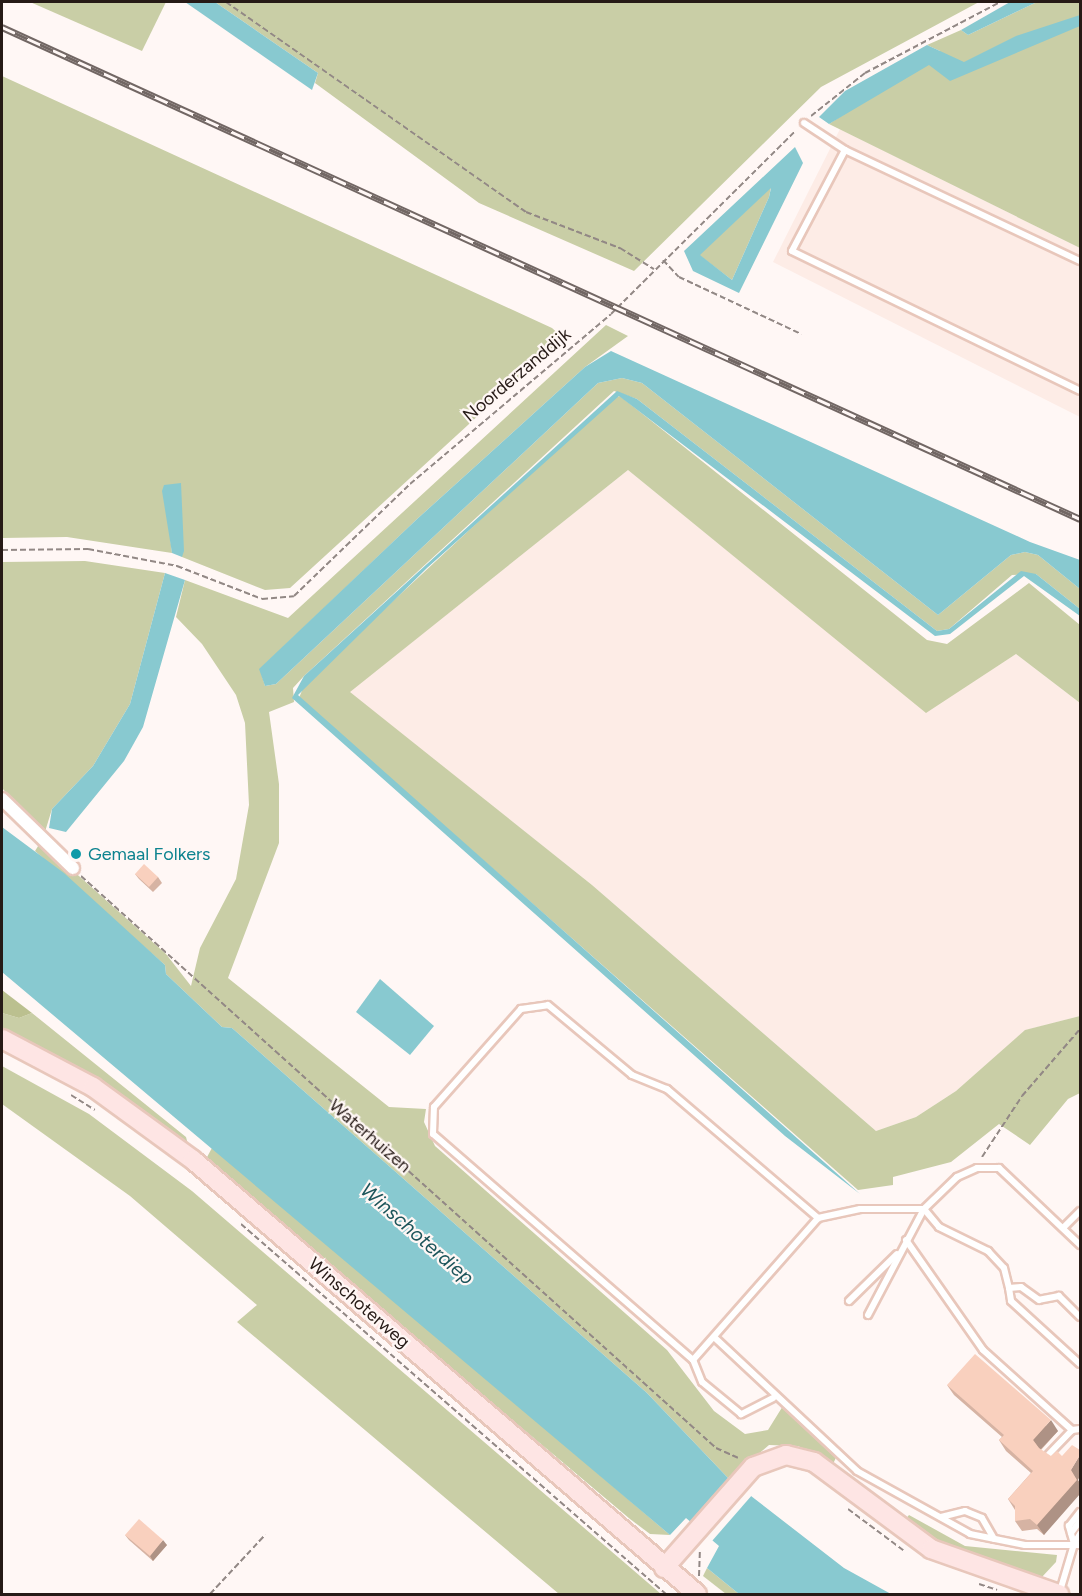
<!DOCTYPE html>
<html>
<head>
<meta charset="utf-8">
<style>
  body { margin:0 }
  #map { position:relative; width:1082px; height:1596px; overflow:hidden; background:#fff7f5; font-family:Figtree,sans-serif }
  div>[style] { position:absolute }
  .built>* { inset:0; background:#fdece6 }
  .green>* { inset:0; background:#c9cea6 }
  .forest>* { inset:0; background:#bbc08f }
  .water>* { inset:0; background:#88c9d0 }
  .pier>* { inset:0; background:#fff7f5 }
  .path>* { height:2px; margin-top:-1px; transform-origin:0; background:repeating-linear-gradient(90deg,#928885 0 6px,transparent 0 9px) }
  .roads { filter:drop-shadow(2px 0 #e8c7bb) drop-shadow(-2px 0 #e8c7bb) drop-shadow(0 2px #e8c7bb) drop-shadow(0 -2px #e8c7bb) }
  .service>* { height:6px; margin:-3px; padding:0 3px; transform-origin:3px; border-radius:3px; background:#fff }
  .minor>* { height:12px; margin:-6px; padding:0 6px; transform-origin:6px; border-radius:6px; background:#fff }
  .secondary>* { height:18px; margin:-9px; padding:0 9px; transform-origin:9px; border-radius:9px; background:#fee5e4 }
  .rail>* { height:7px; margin-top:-3.5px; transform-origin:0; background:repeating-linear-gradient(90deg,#fff7f5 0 14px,#726764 0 28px); box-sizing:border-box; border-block:2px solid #726764 }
  .wall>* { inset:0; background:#d6b3a3 }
  .shaded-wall>* { inset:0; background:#ae9285 }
  .building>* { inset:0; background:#f9d0be }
  .dots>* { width:16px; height:16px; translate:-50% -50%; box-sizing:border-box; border:3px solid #fff7f5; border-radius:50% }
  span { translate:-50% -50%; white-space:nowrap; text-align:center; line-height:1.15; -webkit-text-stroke:4.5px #fff7f5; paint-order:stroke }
  .street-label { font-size:18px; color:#261a16 }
  .culture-label { font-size:18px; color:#0d838f }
  .left { translate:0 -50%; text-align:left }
  .water-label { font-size:20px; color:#1d555b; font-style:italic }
  .frame { position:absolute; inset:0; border:3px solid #261a16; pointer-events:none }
</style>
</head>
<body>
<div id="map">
  <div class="built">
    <div style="clip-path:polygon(840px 129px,1080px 248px,1080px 417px,773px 262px)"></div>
    <div style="clip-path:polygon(628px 470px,926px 712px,1016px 654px,1080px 703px,1080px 1016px,1026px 1030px,956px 1091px,916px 1117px,876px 1131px,592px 885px,349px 692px)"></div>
  </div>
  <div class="green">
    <div style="clip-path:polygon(30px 2px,166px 2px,142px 51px)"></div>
    <div style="clip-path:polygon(215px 2px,979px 2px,821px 87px,634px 271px,479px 203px,315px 83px,318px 73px)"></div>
    <div style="clip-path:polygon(1037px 2px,1080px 2px,1080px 248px,829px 124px,940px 51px,927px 45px,961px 30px,968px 35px)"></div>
    <div style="clip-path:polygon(2px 76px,552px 328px,563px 338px,290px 588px,265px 590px,182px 557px,164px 485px,172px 553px,67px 537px,2px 538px)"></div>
    <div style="clip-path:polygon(771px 187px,769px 197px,732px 280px,699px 255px)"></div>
    <div style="clip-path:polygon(606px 325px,628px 336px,585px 367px,416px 520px,260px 669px,265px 686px,276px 684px,598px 383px,622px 378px,642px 383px,938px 615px,1011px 555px,1025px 552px,1038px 555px,1080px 589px,1080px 609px,1036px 574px,1012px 575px,949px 629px,937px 631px,637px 399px,614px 391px,304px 676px,293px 688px,294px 702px,269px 712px,279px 784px,279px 843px,228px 978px,389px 1107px,426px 1109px,424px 1122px,435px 1146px,667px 1350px,714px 1411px,745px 1434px,768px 1430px,786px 1401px,840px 1449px,833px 1464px,798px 1446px,769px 1445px,729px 1479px,647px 1393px,232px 1028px,222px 1027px,166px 974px,165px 965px,35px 851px,40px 843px,79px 876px,166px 954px,191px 986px,200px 948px,236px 879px,249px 805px,245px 723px,236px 695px,202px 644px,176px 617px,185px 580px,288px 618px)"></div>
    <div style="clip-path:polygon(620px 396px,927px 640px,947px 644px,1029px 583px,1080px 625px,1080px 703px,1016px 654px,926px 713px,628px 470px,350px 692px,592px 885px,876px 1131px,916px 1117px,956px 1091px,1025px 1030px,1080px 1016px,1080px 1093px,1068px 1099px,1030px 1145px,999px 1124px,951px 1162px,893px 1177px,893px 1185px,858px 1190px,299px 698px,305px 683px,610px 399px)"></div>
    <div style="clip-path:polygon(85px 561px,165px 573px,130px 704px,93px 766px,52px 809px,44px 835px,2px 788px,2px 562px)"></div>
    <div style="clip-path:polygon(2px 1013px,19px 1018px,32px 1013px,186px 1137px,189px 1148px,2px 1032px)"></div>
    <div style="clip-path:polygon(2px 1066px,89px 1114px,192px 1191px,661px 1594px,559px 1594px,237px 1322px,257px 1305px,130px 1196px,2px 1104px)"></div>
    <div style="clip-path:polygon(213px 1146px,303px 1221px,670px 1535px,650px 1534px,630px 1519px,293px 1235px,206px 1159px)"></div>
    <div style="clip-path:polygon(909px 1515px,965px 1546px,1057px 1555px,1056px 1562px,1041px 1578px,992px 1563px,925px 1535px,904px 1521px)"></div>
    <div style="clip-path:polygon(707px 1568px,739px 1594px,726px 1594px,703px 1576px)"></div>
  </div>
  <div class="forest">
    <div style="clip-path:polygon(2px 990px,32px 1013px,19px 1018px,2px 1013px)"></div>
  </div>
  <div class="water">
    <div style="clip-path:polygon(185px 2px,215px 2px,318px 73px,312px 90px)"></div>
    <div style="clip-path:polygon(1010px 2px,1037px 2px,968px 35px,961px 30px)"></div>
    <div style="clip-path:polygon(1080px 15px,1080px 26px,950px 81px,929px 65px,829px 124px,819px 117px,845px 91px,927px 45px,964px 62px,1016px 36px)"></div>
    <div style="clip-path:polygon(evenodd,795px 147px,803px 163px,739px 293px,693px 271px,684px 251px,795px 147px,771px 188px,769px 197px,732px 280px,700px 255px,771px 188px)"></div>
    <div style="clip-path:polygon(611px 351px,1030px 542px,1080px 560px,1080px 589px,1038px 555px,1025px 552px,1011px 555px,938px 615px,642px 383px,622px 378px,598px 383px,276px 684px,265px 686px,259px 669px,416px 520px,585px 367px)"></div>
    <div style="clip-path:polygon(617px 391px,637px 399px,937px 631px,949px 629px,1021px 571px,1036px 574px,1080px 609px,1080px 616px,1024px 576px,950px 634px,935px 636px,619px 396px,427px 568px,298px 695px,860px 1194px,785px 1136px,292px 698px,304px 676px)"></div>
    <div style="clip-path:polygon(181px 483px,184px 551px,182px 557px,172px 553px,162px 491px,164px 485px)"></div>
    <div style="clip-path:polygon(165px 573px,185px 580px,143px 727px,124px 761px,66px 832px,49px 828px,52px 809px,93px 766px,130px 704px)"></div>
    <div style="clip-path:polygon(2px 827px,64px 873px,165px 965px,166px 974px,222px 1027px,232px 1028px,647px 1393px,729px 1479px,844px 1568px,891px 1594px,739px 1594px,707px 1568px,719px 1546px,686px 1518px,670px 1535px,2px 972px)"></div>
    <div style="clip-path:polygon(380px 979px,434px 1026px,410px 1055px,356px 1012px)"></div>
  </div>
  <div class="pier">
    <div style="clip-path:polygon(732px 1477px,753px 1494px,712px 1541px,692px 1523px)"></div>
  </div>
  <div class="path">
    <div style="left:226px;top:2px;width:366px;rotate:35deg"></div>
    <div style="left:526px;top:212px;width:101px;rotate:21deg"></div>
    <div style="left:620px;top:248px;width:40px;rotate:32deg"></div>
    <div style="left:811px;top:116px;width:69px;rotate:-38.5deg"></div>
    <div style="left:865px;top:73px;width:153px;rotate:-27.7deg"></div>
    <div style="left:663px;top:260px;width:23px;rotate:47deg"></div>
    <div style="left:679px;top:277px;width:135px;rotate:25deg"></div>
    <div style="left:2px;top:550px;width:86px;rotate:-0.7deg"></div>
    <div style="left:88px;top:549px;width:91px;rotate:10.8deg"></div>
    <div style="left:177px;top:566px;width:91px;rotate:21.2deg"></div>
    <div style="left:262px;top:599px;width:32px;rotate:-5deg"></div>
    <div style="left:294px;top:596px;width:161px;rotate:-44deg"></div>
    <div style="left:410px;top:484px;width:263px;rotate:-40.2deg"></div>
    <div style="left:611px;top:314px;width:261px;rotate:-44.8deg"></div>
    <div style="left:81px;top:876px;width:855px;rotate:42.01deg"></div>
    <div style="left:716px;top:1448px;width:24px;rotate:24deg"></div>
    <div style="left:71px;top:1095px;width:28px;rotate:32deg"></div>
    <div style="left:982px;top:1157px;width:73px;rotate:-56.7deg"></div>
    <div style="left:1022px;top:1096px;width:89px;rotate:-49.1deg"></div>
    <div style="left:241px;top:1224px;width:563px;rotate:41.04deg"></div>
    <div style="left:848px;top:1509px;width:69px;rotate:36.7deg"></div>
    <div style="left:699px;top:1576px;width:24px;rotate:-88deg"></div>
    <div style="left:979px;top:1584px;width:19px;rotate:18deg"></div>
    <div style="left:210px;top:1594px;width:81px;rotate:-47deg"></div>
  </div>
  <div class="roads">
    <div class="service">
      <div style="left:804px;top:123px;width:49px;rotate:33.4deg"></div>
      <div style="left:845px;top:150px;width:260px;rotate:25.3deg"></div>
      <div style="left:845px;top:150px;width:114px;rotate:117.7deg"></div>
      <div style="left:792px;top:251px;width:320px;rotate:25.9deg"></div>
      <div style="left:1063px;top:1228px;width:24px;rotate:-45deg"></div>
      <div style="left:906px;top:1240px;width:134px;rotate:55deg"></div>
      <div style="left:983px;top:1350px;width:120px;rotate:42deg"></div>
      <div style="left:849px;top:1301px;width:67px;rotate:-44.4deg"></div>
      <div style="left:868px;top:1315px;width:120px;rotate:-62.2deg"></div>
      <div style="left:924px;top:1209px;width:46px;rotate:-44.1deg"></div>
      <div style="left:957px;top:1177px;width:22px;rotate:-24deg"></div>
      <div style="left:977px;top:1168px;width:22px"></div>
      <div style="left:999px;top:1168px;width:112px;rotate:43.5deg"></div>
      <div style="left:1080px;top:1317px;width:30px;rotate:-135deg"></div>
      <div style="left:1059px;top:1296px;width:20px;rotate:169deg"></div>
      <div style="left:1039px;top:1300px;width:22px;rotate:-144deg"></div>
      <div style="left:1021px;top:1287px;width:12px;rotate:175deg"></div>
      <div style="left:1009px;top:1288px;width:13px;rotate:81deg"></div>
      <div style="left:1011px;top:1301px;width:93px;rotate:42.4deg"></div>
      <div style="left:714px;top:1337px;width:196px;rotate:43.1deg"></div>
      <div style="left:857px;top:1471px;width:129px;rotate:29.1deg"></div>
      <div style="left:970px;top:1534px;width:56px;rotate:11.3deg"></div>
      <div style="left:1025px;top:1545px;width:55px"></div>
      <div style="left:693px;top:1360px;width:344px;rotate:-139deg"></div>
      <div style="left:433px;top:1134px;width:27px;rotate:-88deg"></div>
      <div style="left:434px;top:1107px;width:131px;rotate:-48.4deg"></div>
      <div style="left:521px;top:1009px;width:27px;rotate:-8deg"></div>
      <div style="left:548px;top:1005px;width:109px;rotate:39.8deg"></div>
      <div style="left:632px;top:1075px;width:38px;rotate:22deg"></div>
      <div style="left:667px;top:1089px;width:199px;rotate:40.5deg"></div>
      <div style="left:773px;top:1398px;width:36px;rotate:153deg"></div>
      <div style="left:741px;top:1414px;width:50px;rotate:-140.6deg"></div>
      <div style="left:702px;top:1382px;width:24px;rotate:-112deg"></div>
      <div style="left:693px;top:1360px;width:189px;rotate:-48.6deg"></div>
      <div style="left:818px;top:1218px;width:43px;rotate:-12.1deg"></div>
      <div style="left:860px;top:1209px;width:64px"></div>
      <div style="left:924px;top:1209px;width:23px;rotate:50deg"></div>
      <div style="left:939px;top:1227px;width:55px;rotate:26.1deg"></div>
      <div style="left:988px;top:1251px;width:23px;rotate:47deg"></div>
      <div style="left:1004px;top:1268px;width:21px;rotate:76deg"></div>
      <div style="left:1049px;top:1454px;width:33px;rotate:-46deg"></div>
      <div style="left:1072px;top:1430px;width:8px;rotate:-7deg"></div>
      <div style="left:941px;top:1517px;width:25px;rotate:-14deg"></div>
      <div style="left:965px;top:1511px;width:18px;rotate:22deg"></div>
      <div style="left:982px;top:1518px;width:24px;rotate:60deg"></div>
      <div style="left:1071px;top:1533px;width:15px;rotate:-53deg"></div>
      <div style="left:1074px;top:1544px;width:12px;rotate:-59deg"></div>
      <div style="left:1060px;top:1591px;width:49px;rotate:-73.4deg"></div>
      <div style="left:1074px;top:1544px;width:19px;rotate:-106deg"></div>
      <div style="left:1069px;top:1526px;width:18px;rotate:-52deg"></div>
    </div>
    <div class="minor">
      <div style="left:2px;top:799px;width:99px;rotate:44.2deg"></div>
    </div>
    <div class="secondary">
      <div style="left:2px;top:1039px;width:103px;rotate:27.8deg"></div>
      <div style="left:93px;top:1087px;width:124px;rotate:36.1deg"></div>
      <div style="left:193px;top:1160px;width:665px;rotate:40.73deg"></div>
      <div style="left:664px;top:1568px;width:135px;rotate:-48.6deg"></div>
      <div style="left:753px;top:1467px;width:35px;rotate:-20deg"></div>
      <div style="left:786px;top:1455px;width:29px;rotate:14deg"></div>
      <div style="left:814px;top:1462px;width:146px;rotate:36.6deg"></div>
      <div style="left:931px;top:1549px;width:136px;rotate:19.4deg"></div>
    </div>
  </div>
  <div class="rail">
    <div style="left:2px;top:27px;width:1185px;rotate:24.53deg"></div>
  </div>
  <div class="wall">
    <div style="clip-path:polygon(135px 874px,158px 877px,162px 883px,153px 892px,139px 879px)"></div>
    <div style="clip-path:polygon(947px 1385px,1058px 1431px,1041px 1450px,1078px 1480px,1044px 1535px,1037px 1529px,1022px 1531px,1015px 1521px,1015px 1510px,1008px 1499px,1031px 1473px,1006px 1451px,999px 1440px,1002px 1437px,954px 1395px)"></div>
    <div style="clip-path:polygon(125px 1535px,167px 1545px,153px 1561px,129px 1540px)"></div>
  </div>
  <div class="shaded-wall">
    <div style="clip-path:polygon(1051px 1420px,1058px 1431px,1040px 1450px,1033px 1440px)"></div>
    <div style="clip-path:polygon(1080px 1455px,1080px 1476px,1078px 1480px,1080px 1483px,1080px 1494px,1044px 1535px,1037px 1525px)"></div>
    <div style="clip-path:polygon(163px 1540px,167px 1545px,153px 1561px,150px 1556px)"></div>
  </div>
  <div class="building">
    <div style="clip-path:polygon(144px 864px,158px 877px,149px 887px,135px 874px)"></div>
    <div style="clip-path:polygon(975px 1354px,1051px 1420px,1033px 1440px,1039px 1448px,1051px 1456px,1057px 1451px,1062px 1456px,1072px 1445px,1080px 1450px,1080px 1455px,1071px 1470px,1077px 1480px,1037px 1525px,1030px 1519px,1015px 1521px,1015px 1506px,1008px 1499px,1033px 1471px,999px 1440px,1004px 1435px,947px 1385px)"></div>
    <div style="clip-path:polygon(139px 1519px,163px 1540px,150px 1556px,125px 1535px)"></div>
  </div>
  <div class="dots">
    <div style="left:76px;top:854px;background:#0f9aa8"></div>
  </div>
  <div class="street-label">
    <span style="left:517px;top:375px;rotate:-40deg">Noorderzanddijk</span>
    <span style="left:370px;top:1136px;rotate:41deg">Waterhuizen</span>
    <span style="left:359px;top:1303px;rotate:41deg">Winschoterweg</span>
  </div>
  <div class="culture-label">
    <span class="left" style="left:88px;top:854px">Gemaal Folkers</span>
  </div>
  <div class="water-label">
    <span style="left:417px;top:1234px;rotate:41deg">Winschoterdiep</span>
  </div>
  <div class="frame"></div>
</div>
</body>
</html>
